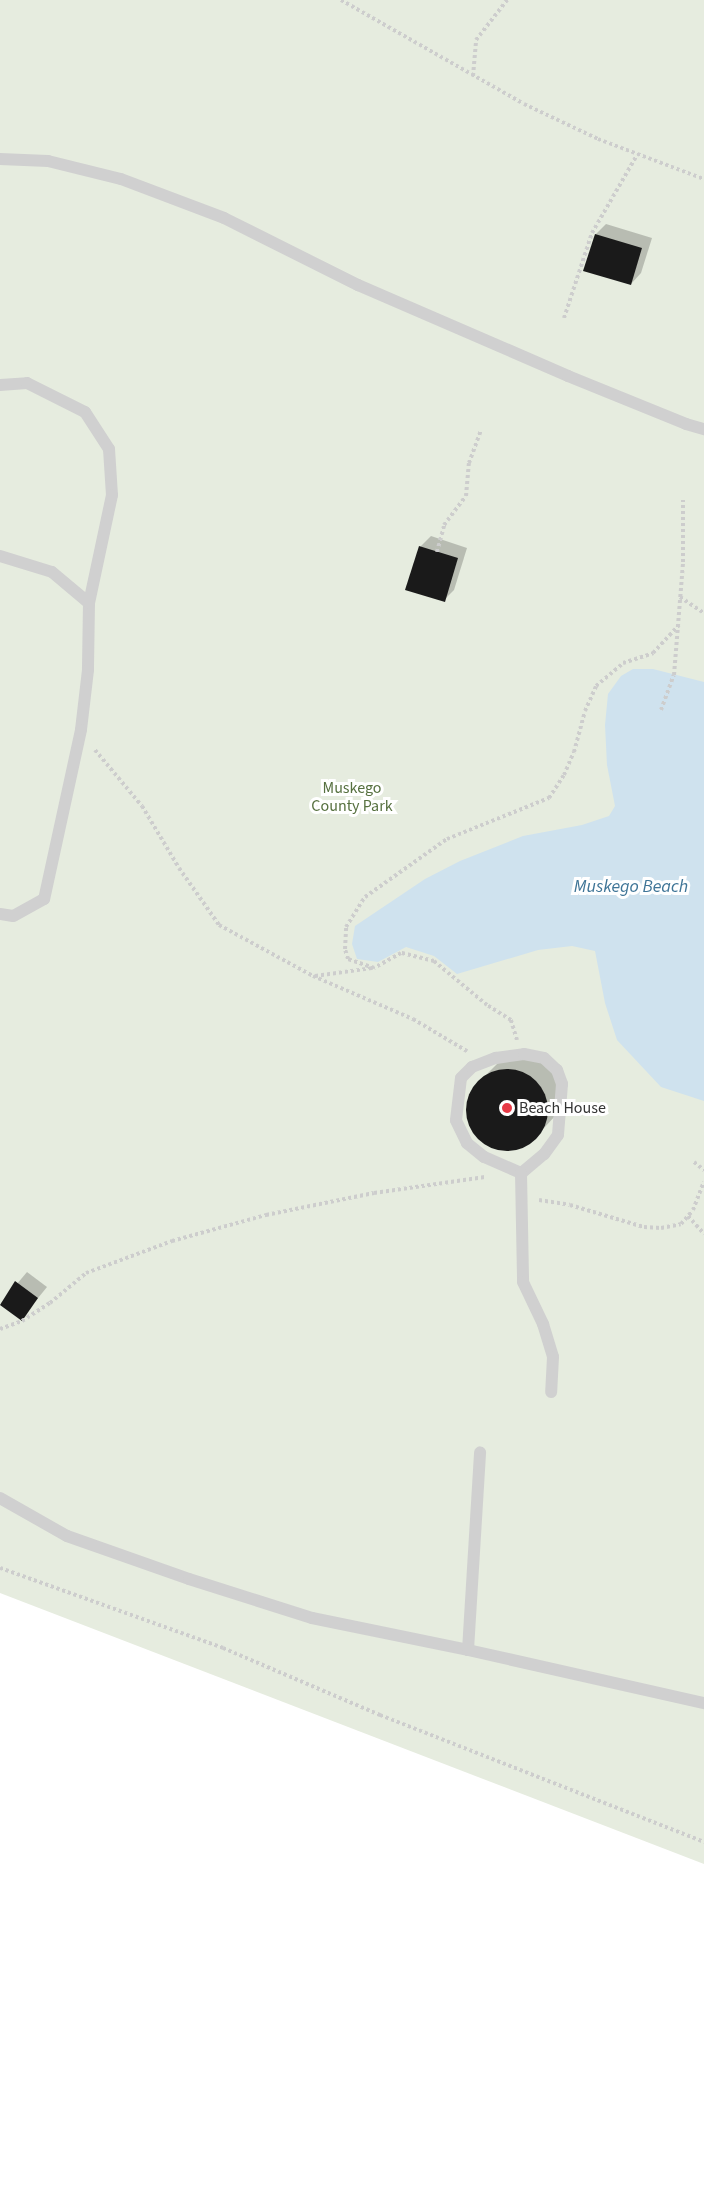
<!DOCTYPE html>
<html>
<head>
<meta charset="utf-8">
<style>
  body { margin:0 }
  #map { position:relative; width:704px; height:2210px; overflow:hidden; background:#fff; font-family:"Source Sans 3",sans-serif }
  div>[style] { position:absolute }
  .green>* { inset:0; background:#e6ecdf }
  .water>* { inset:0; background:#cfe2ee }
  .shadow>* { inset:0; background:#0003 }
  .building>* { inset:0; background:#1a1a1a }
  .round { border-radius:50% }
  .path>* { height:4px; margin-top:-2px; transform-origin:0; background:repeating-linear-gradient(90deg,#cdcdcd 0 3px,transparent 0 6px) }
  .lane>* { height:12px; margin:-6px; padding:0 6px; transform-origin:6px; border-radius:6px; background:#d0d0d0 }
  .dots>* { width:16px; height:16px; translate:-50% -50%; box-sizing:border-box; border:3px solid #fff; border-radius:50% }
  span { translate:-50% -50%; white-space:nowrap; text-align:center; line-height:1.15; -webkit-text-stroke:6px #fff; paint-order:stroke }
  .park-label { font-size:16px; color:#56703f }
  .poi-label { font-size:16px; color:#333 }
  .left { translate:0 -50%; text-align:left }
  .water-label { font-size:18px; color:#3f7597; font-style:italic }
</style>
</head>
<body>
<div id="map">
  <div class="green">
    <div style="clip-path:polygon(0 0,704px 0,704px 1864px,0 1593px)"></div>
  </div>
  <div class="water">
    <div style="clip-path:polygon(633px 669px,653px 669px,704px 682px,704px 1101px,661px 1087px,617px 1040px,605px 1003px,595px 951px,572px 946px,538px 950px,457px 974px,434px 956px,406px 947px,378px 962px,357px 959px,352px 944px,355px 926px,425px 879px,460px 861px,523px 836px,582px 825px,609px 816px,615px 806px,607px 765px,605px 725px,608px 694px,621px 676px)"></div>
  </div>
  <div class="shadow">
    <div style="clip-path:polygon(606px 224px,652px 238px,641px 273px,631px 284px,585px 270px,596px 234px)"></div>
    <div style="clip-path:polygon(431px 536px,467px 548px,454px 590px,444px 600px,420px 547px)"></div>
    <div style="clip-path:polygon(539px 1057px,559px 1075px,556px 1115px,532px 1141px,509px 1150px,485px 1144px,476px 1135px,467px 1113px,474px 1087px,500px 1061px)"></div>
    <div style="clip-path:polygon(27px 1272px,47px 1287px,21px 1319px,1px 1303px)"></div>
  </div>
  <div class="building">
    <div style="clip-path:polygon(595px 234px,642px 248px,631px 285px,583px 271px)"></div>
    <div style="clip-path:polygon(419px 546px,458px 558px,445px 602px,405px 590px)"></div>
    <div class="round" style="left:466px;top:1069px;width:82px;height:82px"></div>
    <div style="clip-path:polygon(15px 1281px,38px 1298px,22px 1321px,0 1305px)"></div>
  </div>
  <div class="path">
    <div style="left:341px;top:0;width:210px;rotate:29.6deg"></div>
    <div style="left:524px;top:104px;width:82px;rotate:25.3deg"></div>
    <div style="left:598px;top:139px;width:113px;rotate:20.7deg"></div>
    <div style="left:473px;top:76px;width:36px;rotate:-85deg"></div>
    <div style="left:476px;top:40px;width:51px;rotate:-52.2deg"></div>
    <div style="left:564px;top:318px;width:89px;rotate:-71.8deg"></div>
    <div style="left:592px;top:233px;width:90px;rotate:-60deg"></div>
    <div style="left:437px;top:552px;width:28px;rotate:-75deg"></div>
    <div style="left:444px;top:525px;width:36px;rotate:-53deg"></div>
    <div style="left:466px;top:496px;width:33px;rotate:-85deg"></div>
    <div style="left:469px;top:463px;width:35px;rotate:-70deg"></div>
    <div style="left:680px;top:597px;width:29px;rotate:34deg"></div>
    <div style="left:661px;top:710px;width:37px;rotate:-70deg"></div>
    <div style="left:674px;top:675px;width:113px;rotate:-85.4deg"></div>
    <div style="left:683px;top:562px;width:62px;rotate:-90deg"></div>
    <div style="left:95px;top:750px;width:73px;rotate:50deg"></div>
    <div style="left:142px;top:806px;width:72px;rotate:59.2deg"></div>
    <div style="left:179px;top:868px;width:70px;rotate:54.9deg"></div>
    <div style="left:219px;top:925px;width:107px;rotate:28.5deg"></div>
    <div style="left:313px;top:976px;width:109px;rotate:23.3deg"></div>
    <div style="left:413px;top:1019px;width:63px;rotate:30.7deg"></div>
    <div style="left:315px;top:976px;width:59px;rotate:-7.9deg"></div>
    <div style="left:517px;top:1040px;width:21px;rotate:-107deg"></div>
    <div style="left:511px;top:1020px;width:28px;rotate:-148deg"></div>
    <div style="left:487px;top:1005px;width:69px;rotate:-140.3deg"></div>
    <div style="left:434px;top:961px;width:34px;rotate:-166deg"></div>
    <div style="left:401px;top:953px;width:31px;rotate:151deg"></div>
    <div style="left:374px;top:968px;width:28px;rotate:-161deg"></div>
    <div style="left:348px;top:959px;width:10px;rotate:-107deg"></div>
    <div style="left:345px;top:949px;width:22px;rotate:-87deg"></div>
    <div style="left:346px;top:927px;width:36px;rotate:-58deg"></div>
    <div style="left:365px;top:897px;width:100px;rotate:-35.3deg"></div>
    <div style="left:447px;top:839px;width:110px;rotate:-21.9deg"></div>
    <div style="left:549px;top:798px;width:27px;rotate:-57deg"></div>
    <div style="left:564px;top:775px;width:25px;rotate:-67deg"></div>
    <div style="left:574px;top:752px;width:42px;rotate:-75deg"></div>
    <div style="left:585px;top:711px;width:27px;rotate:-66deg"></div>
    <div style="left:596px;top:686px;width:35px;rotate:-40deg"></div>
    <div style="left:623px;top:663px;width:32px;rotate:-18deg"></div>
    <div style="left:653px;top:653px;width:38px;rotate:-47deg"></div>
    <div style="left:694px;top:1162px;width:13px;rotate:39deg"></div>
    <div style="left:539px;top:1200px;width:31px;rotate:9deg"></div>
    <div style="left:570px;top:1205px;width:77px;rotate:16.6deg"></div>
    <div style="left:644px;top:1227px;width:17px;rotate:3deg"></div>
    <div style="left:661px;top:1228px;width:20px;rotate:-11deg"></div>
    <div style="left:681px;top:1224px;width:18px;rotate:-49deg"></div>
    <div style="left:693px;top:1210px;width:30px;rotate:-69deg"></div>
    <div style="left:688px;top:1216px;width:24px;rotate:48deg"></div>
    <div style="left:0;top:1329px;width:23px;rotate:-20deg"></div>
    <div style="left:22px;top:1321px;width:33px;rotate:-33deg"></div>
    <div style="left:50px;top:1303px;width:47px;rotate:-39.8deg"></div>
    <div style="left:86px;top:1273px;width:92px;rotate:-20.4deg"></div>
    <div style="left:172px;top:1241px;width:98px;rotate:-15.5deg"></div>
    <div style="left:266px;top:1215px;width:110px;rotate:-11.5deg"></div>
    <div style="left:374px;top:1193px;width:112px;rotate:-8.2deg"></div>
    <div style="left:0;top:1568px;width:237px;rotate:19.7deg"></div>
    <div style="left:223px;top:1648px;width:171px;rotate:23.1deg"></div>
    <div style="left:380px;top:1715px;width:348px;rotate:21.4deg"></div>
  </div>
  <div class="lane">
    <div style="left:0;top:159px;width:48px;rotate:2.4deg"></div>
    <div style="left:48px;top:161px;width:75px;rotate:13.9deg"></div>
    <div style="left:121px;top:179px;width:110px;rotate:20.7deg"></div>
    <div style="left:224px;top:218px;width:150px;rotate:26.6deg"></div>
    <div style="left:358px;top:285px;width:229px;rotate:23.4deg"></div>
    <div style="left:568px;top:376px;width:127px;rotate:22.1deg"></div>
    <div style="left:686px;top:424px;width:19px;rotate:16deg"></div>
    <div style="left:0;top:385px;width:27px;rotate:-4deg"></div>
    <div style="left:27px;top:383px;width:65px;rotate:26.6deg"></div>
    <div style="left:85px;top:412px;width:44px;rotate:57deg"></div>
    <div style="left:109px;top:449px;width:46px;rotate:86.3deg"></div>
    <div style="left:112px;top:495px;width:110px;rotate:102deg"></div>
    <div style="left:89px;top:603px;width:67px;rotate:90.9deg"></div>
    <div style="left:88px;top:670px;width:60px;rotate:96.7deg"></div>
    <div style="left:81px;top:730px;width:173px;rotate:102.3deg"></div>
    <div style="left:44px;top:899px;width:35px;rotate:151deg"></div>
    <div style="left:13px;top:916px;width:13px;rotate:-171deg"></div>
    <div style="left:0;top:556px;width:54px;rotate:17.1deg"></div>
    <div style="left:52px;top:572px;width:48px;rotate:40deg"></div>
    <div style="left:521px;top:1173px;width:40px;rotate:-156.6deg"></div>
    <div style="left:484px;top:1157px;width:22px;rotate:-141deg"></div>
    <div style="left:467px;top:1143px;width:25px;rotate:-116deg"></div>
    <div style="left:456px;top:1120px;width:42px;rotate:-83.2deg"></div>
    <div style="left:461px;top:1078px;width:16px;rotate:-45deg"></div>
    <div style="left:472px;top:1067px;width:26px;rotate:-21deg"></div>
    <div style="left:496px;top:1058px;width:28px;rotate:-8deg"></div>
    <div style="left:524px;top:1054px;width:20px;rotate:11deg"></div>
    <div style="left:544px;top:1058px;width:18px;rotate:43deg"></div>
    <div style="left:557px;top:1070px;width:15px;rotate:70deg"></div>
    <div style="left:562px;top:1084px;width:51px;rotate:94.5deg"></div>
    <div style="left:558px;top:1135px;width:24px;rotate:126deg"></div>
    <div style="left:544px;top:1154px;width:30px;rotate:140deg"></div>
    <div style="left:521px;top:1173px;width:109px;rotate:88.9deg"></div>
    <div style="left:523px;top:1282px;width:47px;rotate:64.5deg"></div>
    <div style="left:543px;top:1324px;width:34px;rotate:73deg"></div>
    <div style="left:553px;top:1357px;width:35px;rotate:93deg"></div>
    <div style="left:0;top:1498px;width:77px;rotate:29.6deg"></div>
    <div style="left:67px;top:1536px;width:129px;rotate:19.4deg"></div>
    <div style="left:189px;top:1579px;width:129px;rotate:17.6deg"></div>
    <div style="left:312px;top:1618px;width:159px;rotate:11.6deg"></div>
    <div style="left:468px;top:1650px;width:242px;rotate:12.7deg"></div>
    <div style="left:468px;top:1650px;width:198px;rotate:-86.5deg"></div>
  </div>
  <div class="dots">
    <div style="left:507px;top:1108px;background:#e63946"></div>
  </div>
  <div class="park-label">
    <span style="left:352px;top:797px">Muskego<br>County Park</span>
  </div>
  <div class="poi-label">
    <span class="left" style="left:519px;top:1108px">Beach House</span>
  </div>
  <div class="water-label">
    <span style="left:631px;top:887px">Muskego Beach</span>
  </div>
</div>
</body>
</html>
